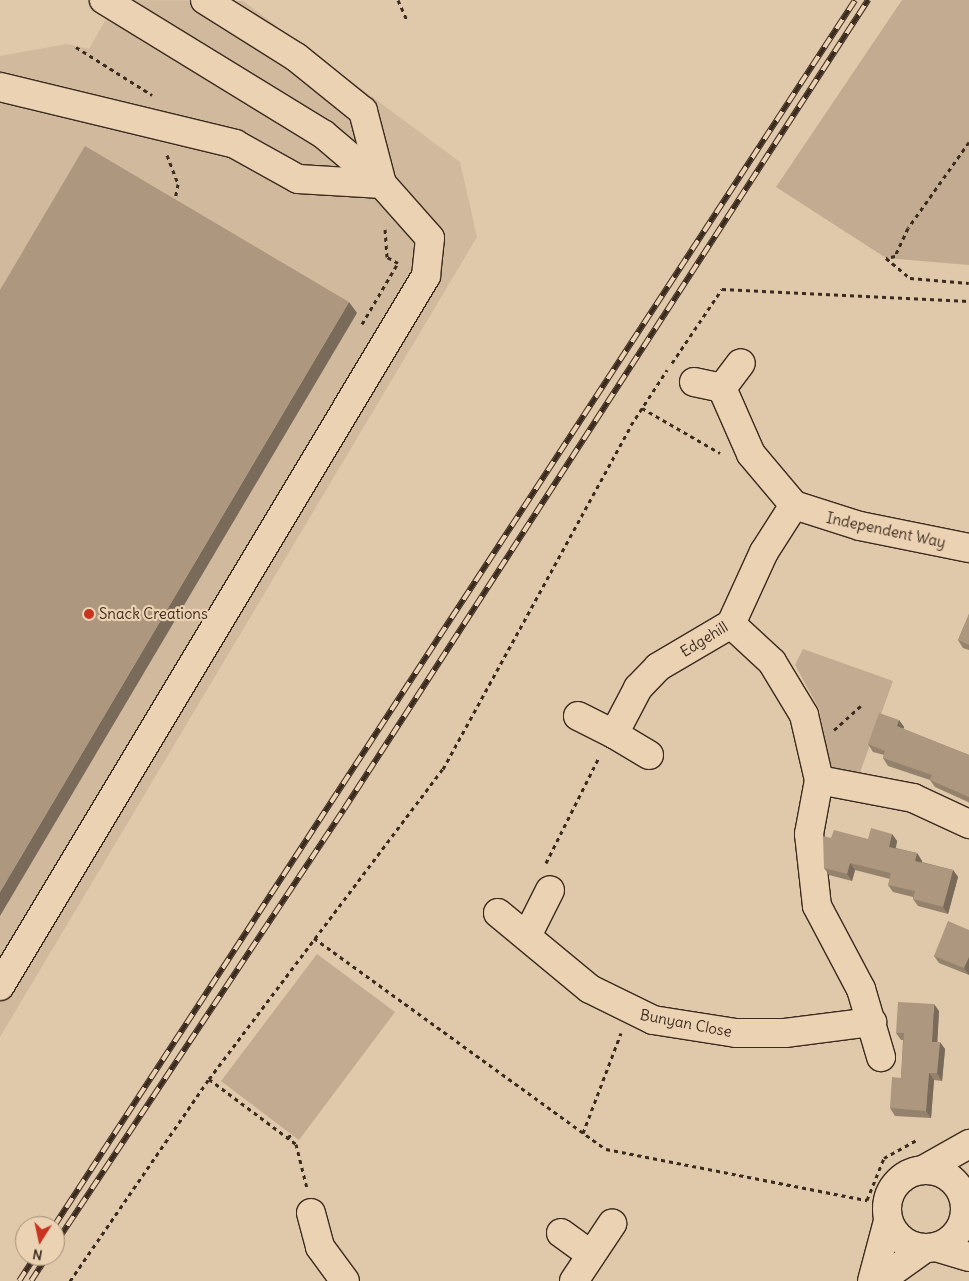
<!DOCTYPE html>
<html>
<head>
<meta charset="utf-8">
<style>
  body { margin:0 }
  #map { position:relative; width:969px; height:1281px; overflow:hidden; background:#e0c8aa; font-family:Delius,sans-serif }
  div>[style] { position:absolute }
  .built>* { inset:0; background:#d1b99d }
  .green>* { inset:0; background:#c2ab90 }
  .path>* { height:3px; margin-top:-1.5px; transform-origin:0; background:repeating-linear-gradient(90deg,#3b2a1e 0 4px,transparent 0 8px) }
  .roads { filter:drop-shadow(1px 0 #3b2a1e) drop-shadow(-1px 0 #3b2a1e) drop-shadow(0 1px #3b2a1e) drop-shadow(0 -1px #3b2a1e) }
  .minor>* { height:28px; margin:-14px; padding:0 14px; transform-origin:14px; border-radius:14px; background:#ebd2b3 }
  .minor>.ring { margin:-14px; padding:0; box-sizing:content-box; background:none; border:28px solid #ebd2b3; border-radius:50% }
  .rail>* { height:5.5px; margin-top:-2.75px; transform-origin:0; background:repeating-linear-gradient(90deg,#ebd2b3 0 11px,#3b2a1e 0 22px); box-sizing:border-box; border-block:1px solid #3b2a1e }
  .wall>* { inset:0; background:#95826d }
  .shaded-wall>* { inset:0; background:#796a59 }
  .building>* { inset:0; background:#ad977f }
  .dots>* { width:14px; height:14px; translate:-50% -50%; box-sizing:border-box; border:2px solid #ebd2b3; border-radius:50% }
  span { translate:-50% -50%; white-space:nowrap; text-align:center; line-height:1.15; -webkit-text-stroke:4.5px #ebd2b3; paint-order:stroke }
  .street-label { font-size:15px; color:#3b2a1e }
  .poi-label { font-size:15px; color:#3b2a1e }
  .left { translate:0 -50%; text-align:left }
  .north { position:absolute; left:15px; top:1216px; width:50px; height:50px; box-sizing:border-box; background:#ebd2b3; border:1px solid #a58f77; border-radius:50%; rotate:190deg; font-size:14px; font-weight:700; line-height:20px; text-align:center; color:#3b2a1e }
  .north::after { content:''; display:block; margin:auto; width:18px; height:22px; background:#c8321e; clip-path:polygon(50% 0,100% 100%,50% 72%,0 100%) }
</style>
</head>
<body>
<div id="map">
  <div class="built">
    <div style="clip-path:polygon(117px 0,243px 1px,460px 162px,477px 237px,0 1037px,0 56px,67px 44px,89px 49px)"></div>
  </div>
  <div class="green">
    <div style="clip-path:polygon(902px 0,969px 0,969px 265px,886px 258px,776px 187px)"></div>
    <div style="clip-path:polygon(803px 649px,893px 681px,858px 778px,830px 766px,819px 709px,795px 665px)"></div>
    <div style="clip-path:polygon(317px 954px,395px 1012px,299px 1140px,221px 1081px)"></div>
  </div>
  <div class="path">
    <div style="left:398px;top:0;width:22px;rotate:66deg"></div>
    <div style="left:76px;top:47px;width:90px;rotate:32.3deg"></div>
    <div style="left:969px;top:142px;width:105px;rotate:125.3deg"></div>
    <div style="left:908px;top:228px;width:31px;rotate:115deg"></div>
    <div style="left:895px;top:256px;width:9px;rotate:167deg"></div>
    <div style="left:886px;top:258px;width:31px;rotate:40deg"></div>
    <div style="left:910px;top:278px;width:59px;rotate:4.8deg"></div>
    <div style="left:167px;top:155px;width:31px;rotate:69deg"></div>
    <div style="left:178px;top:184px;width:20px;rotate:101deg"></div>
    <div style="left:362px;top:324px;width:71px;rotate:-59.5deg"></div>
    <div style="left:398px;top:263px;width:13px;rotate:-151deg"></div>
    <div style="left:387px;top:257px;width:28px;rotate:-94deg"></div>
    <div style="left:672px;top:363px;width:89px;rotate:-56deg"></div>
    <div style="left:722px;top:289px;width:247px;rotate:2.8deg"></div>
    <div style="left:642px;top:408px;width:90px;rotate:30deg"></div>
    <div style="left:834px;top:730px;width:36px;rotate:-42deg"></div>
    <div style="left:546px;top:863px;width:119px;rotate:-63.4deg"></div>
    <div style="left:314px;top:938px;width:360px;rotate:35.9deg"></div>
    <div style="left:606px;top:1149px;width:266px;rotate:11.1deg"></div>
    <div style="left:209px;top:1079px;width:109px;rotate:36.8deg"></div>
    <div style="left:296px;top:1144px;width:45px;rotate:76deg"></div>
    <div style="left:583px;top:1133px;width:107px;rotate:-69.2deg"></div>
    <div style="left:288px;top:1138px;width:5px;rotate:-53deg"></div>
    <div style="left:867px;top:1200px;width:45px;rotate:-68deg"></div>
    <div style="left:884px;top:1158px;width:38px;rotate:-29deg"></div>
    <div style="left:70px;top:1281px;width:245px;rotate:-55.5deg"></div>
    <div style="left:209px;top:1079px;width:388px;rotate:-53deg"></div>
    <div style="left:443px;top:769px;width:392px;rotate:-61.3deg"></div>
    <div style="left:631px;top:425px;width:66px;rotate:-56.8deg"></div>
  </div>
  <div class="roads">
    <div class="minor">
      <div style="left:205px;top:0;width:107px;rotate:32.1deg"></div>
      <div style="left:296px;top:57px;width:86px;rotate:38.9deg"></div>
      <div style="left:363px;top:111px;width:75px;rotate:75.4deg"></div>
      <div style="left:0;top:87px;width:242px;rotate:13.6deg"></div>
      <div style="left:235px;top:144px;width:72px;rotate:29.1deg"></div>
      <div style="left:298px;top:179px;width:84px;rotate:3.4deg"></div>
      <div style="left:694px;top:382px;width:29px;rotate:12deg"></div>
      <div style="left:722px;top:388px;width:72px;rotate:66.3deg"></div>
      <div style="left:751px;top:454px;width:67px;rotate:49.9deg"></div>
      <div style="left:794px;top:505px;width:69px;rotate:17.7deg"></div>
      <div style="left:860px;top:526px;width:111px;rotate:11.4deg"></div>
      <div style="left:722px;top:388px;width:31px;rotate:-53deg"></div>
      <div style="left:731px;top:624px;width:56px;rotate:42.8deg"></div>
      <div style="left:772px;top:662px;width:62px;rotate:58.9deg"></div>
      <div style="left:804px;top:715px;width:67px;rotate:77deg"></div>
      <div style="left:819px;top:780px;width:55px;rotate:100.5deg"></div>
      <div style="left:809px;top:834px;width:72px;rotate:83.7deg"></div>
      <div style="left:817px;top:906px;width:94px;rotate:62.1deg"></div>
      <div style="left:861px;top:989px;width:71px;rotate:73.6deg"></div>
      <div style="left:578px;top:716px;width:40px;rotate:26.6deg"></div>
      <div style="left:649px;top:755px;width:41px;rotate:-149deg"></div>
      <div style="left:614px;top:734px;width:52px;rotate:-62.4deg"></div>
      <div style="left:638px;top:688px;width:29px;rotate:-46deg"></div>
      <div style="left:658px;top:667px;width:85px;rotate:-30.5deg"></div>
      <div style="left:731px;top:624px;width:79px;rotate:-65.4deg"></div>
      <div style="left:764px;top:552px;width:56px;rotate:-57.4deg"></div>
      <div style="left:819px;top:780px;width:96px;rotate:10.8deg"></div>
      <div style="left:913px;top:798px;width:62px;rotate:24.9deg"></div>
      <div style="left:498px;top:913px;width:119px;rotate:39.6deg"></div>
      <div style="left:590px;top:989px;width:70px;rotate:26.2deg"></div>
      <div style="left:653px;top:1020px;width:84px;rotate:8.9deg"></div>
      <div style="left:736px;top:1033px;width:49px"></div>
      <div style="left:785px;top:1033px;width:88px;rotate:-7.2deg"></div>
      <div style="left:528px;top:934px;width:49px;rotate:-63.4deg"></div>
      <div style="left:0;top:986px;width:828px;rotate:-59.04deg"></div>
      <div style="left:426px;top:276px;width:38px;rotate:-84deg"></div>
      <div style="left:430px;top:238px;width:72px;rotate:-131.6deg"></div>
      <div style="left:382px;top:184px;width:77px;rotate:-139.7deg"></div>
      <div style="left:323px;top:134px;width:257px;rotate:-148.5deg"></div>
      <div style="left:925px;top:1169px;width:51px;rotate:-29.6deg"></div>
      <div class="ring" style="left:887px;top:1170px;width:50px;height:50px"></div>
      <div style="left:311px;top:1213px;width:35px;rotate:75deg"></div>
      <div style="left:320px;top:1247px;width:42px;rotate:53.7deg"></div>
      <div style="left:561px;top:1233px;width:37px;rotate:36deg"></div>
      <div style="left:936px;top:1247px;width:34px;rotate:17deg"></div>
      <div style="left:574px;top:1281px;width:69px;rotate:-56.3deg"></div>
      <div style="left:872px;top:1281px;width:62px;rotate:-75.1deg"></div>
      <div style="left:879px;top:1281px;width:55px;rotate:-35.4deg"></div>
    </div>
  </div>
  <div class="rail">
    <div style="left:54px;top:1226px;width:1464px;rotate:-56.84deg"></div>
    <div style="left:55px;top:1244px;width:522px;rotate:-56.4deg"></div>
    <div style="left:344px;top:809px;width:964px;rotate:-57.07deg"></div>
    <div style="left:19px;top:1281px;width:30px;rotate:-57deg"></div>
    <div style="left:31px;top:1281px;width:30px;rotate:-57deg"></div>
  </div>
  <div class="wall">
    <div style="clip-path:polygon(969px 614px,969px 650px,963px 648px,958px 640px)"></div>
    <div style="clip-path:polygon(899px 720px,904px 727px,903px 729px,969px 755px,969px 803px,968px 802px,935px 787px,930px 780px,888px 766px,883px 758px,884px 755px,873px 752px,868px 744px)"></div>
    <div style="clip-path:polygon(892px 834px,897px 841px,896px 848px,917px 853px,922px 861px,922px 862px,953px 870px,958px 877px,948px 914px,918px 906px,913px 899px,913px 897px,893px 892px,888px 885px,890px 879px,855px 870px,852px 881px,829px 875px,824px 868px,831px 838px,868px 839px)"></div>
    <div style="clip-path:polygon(969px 930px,969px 975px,939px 963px,934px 956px)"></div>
    <div style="clip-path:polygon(939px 1011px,937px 1042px,945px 1049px,942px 1081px,934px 1080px,931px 1118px,895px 1116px,890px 1108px,901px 1078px,903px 1040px,901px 1040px,896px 1033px)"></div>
  </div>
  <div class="shaded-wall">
    <div style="clip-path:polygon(349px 302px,357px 313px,0 916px,0 892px)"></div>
    <div style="clip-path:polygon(899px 720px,904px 727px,902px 733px,897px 726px)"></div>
    <div style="clip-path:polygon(892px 834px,897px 841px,894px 854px,889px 847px)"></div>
    <div style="clip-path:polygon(917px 853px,922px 861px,920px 868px,915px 861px)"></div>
    <div style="clip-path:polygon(850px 863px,855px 870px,852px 881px,847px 874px)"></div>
    <div style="clip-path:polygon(953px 870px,958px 877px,948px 914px,943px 907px)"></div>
    <div style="clip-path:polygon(969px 957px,969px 975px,964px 968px)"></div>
    <div style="clip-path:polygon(934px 1004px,939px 1011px,937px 1049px,932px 1042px)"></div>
    <div style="clip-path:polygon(940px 1042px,945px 1049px,942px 1081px,937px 1073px)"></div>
    <div style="clip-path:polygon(929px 1073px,934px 1080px,931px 1118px,926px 1111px)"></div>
  </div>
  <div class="building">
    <div style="clip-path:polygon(85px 146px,349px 302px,0 892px,0 290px)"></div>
    <div style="clip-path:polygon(969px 614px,969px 645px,958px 640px)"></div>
    <div style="clip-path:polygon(879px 713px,899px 720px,897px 726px,969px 755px,969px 797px,930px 780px,932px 775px,883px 758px,885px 751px,868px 744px)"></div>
    <div style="clip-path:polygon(871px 828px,892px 834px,889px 847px,917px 853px,915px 861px,953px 870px,943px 907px,913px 899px,915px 891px,888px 885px,891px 873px,850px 863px,847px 874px,824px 868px,823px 836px,831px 838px,834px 830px,868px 839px)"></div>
    <div style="clip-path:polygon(948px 921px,969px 930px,969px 957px,964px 968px,934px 956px)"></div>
    <div style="clip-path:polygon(898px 1002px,934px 1004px,932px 1042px,940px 1042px,937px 1073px,929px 1073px,926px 1111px,890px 1108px,892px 1077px,901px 1078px,904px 1033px,896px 1033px)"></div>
  </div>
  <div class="dots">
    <div style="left:89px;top:614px;background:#c8321e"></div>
  </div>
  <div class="street-label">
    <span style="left:886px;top:530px;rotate:12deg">Independent Way</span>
    <span style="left:704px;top:639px;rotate:-32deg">Edgehill</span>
    <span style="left:686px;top:1023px;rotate:11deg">Bunyan Close</span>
  </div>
  <div class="poi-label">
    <span class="left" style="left:99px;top:614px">Snack Creations</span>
  </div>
  <div class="north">N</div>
</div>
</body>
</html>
